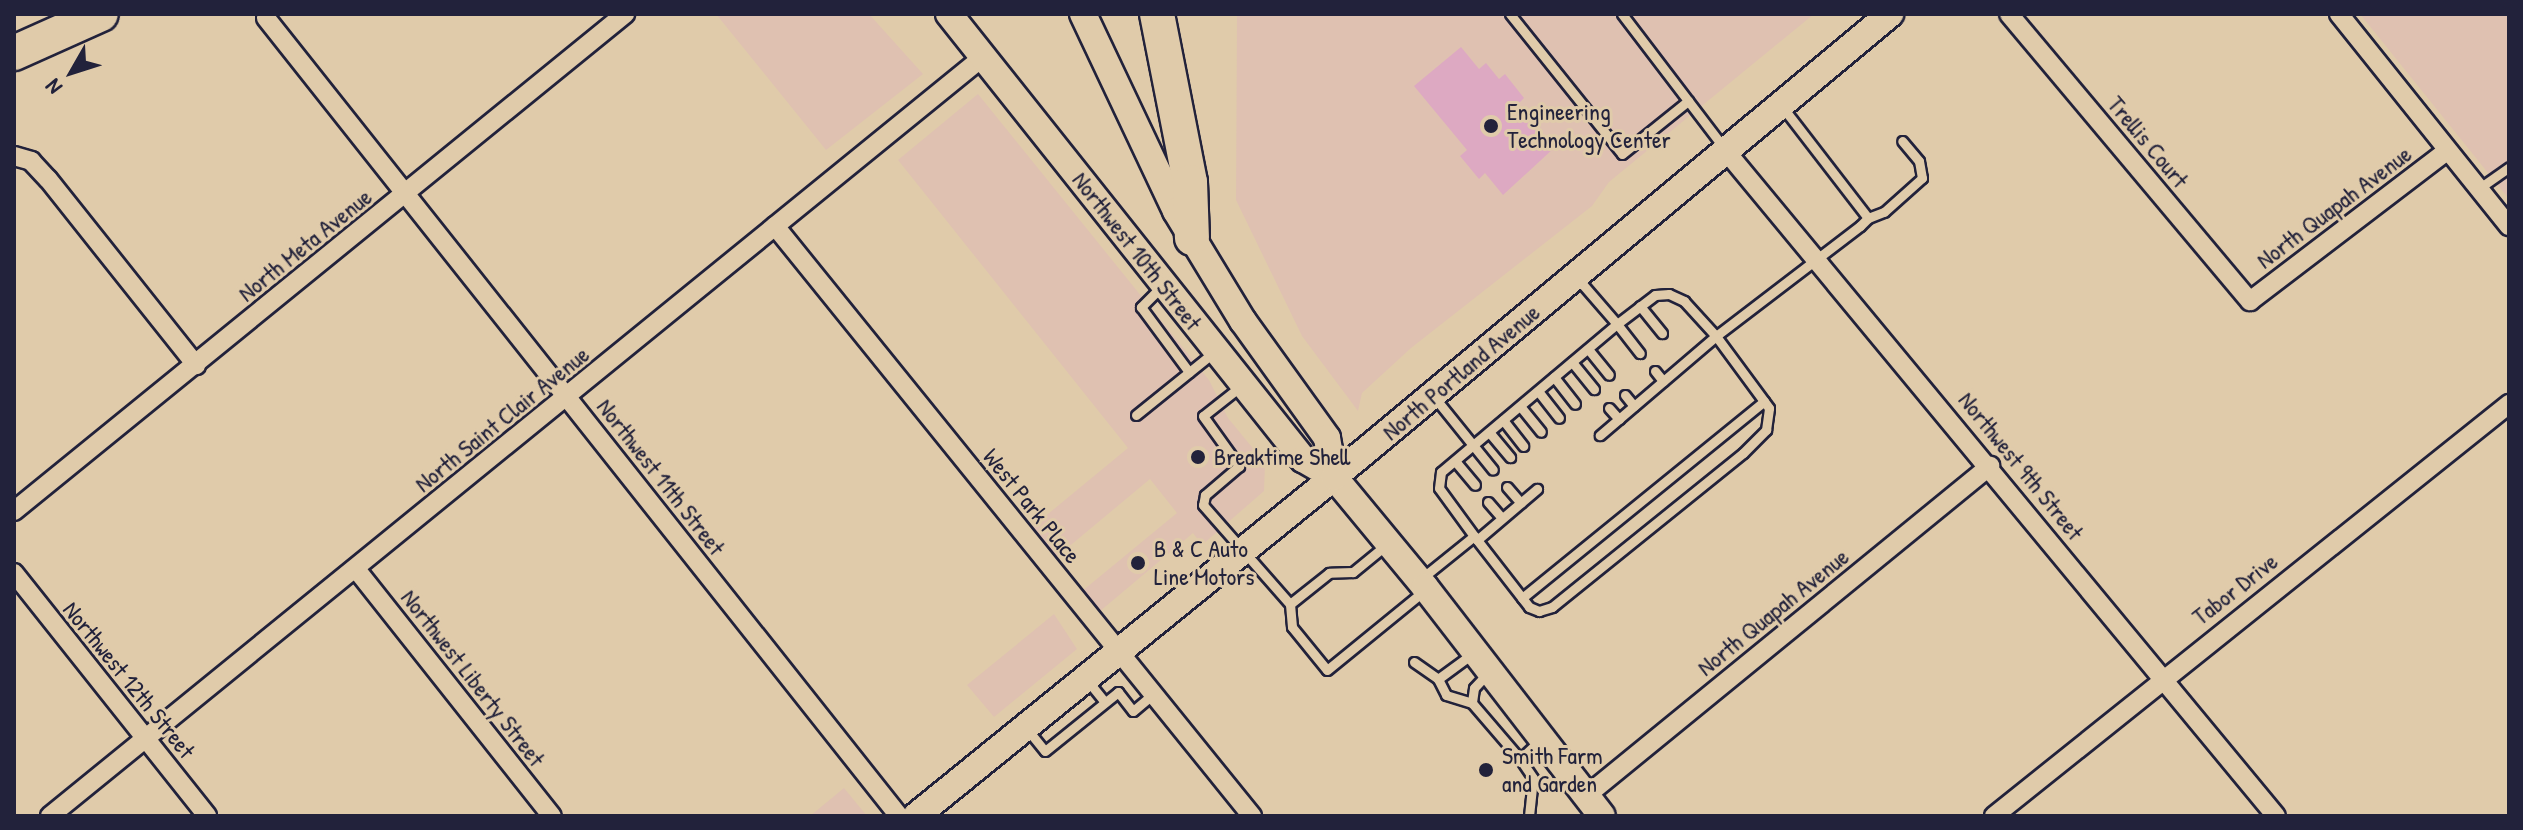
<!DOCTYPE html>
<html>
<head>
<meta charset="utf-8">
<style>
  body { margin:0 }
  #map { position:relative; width:2523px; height:830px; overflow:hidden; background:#e0cbaa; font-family:"Patrick Hand",sans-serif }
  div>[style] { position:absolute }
  .built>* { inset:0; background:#dfc1b1 }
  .building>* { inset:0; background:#dda9c2 }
  .roads { filter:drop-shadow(2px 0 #22223b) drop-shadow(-2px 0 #22223b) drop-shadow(0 2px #22223b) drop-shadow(0 -2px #22223b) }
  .lane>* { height:9px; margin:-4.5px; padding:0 4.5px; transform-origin:4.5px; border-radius:4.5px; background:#e0cbaa }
  .street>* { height:18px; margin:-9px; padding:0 9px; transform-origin:9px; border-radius:9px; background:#e0cbaa }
  .secondary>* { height:26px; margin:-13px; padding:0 13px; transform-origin:13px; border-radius:13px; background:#e0cbaa }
  .highway>* { height:34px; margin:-17px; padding:0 17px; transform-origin:17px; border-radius:17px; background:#e0cbaa }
  .dots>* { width:22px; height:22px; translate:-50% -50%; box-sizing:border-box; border:4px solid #e0cbaa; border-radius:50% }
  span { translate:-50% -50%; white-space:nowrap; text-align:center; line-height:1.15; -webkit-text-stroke:6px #e0cbaa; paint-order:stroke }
  .poi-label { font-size:24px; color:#22223b }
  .left { translate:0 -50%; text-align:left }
  .street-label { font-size:24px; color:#22223b }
  .frame { position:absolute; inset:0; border:16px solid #22223b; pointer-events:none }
  .north { position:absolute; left:32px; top:32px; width:80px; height:80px; -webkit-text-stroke:6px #e0cbaa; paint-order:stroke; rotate:231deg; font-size:22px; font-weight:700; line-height:32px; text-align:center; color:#22223b }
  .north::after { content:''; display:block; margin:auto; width:28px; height:36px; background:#22223b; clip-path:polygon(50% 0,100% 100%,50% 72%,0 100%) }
</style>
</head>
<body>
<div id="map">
  <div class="built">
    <div style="clip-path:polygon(716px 14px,869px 14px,923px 74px,826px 150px)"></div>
    <div style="clip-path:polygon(1237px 14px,1814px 14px,1609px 182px,1592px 206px,1411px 348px,1362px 393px,1358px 411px,1302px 336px,1236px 200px)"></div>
    <div style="clip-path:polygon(2360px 14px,2509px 14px,2509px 199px)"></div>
    <div style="clip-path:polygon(978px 94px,1209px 380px,1228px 418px,1265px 463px,1264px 491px,1202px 545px,1193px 533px,1099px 612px,1081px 592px,1177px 513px,1150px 479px,1054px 559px,1031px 528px,1128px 448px,898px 160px)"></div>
    <div style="clip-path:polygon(1054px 614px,1077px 649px,994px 717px,967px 685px)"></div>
    <div style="clip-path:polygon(844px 788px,867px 816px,810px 816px)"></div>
  </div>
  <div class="building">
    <div style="clip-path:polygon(1461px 47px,1479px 69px,1486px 63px,1499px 79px,1505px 74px,1524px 98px,1518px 104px,1554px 148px,1503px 195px,1485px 173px,1479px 179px,1460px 156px,1467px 150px,1414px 86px)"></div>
  </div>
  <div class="roads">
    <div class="lane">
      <div style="left:1510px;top:14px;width:179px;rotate:51.3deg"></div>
      <div style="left:1622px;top:154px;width:85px;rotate:-38.8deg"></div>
      <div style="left:1622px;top:14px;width:168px;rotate:52.7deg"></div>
      <div style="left:2478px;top:189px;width:38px;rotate:-35deg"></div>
      <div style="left:1868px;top:218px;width:17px;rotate:-21deg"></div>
      <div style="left:1884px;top:212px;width:51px;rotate:-41.8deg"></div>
      <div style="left:1922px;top:178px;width:17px;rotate:-100deg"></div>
      <div style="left:1919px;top:161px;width:26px;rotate:-130deg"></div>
      <div style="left:1578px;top:279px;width:60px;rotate:49.1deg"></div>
      <div style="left:1617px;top:324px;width:48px;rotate:-37.3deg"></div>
      <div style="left:1655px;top:295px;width:14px;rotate:-4deg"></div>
      <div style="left:1669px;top:294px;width:17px;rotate:25deg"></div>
      <div style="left:1684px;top:301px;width:47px;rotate:47.6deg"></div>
      <div style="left:1716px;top:336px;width:181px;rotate:-37.4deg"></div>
      <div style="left:1860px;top:226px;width:11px;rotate:-45deg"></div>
      <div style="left:1868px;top:218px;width:143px;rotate:-127.6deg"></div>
      <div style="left:1162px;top:286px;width:30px;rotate:135deg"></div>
      <div style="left:1141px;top:307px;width:81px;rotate:53.6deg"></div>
      <div style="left:1640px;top:306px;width:35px;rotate:51deg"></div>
      <div style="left:1588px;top:349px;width:33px;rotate:51deg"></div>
      <div style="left:1572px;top:362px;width:35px;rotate:51deg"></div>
      <div style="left:1655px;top:371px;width:13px;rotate:51deg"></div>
      <div style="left:1554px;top:377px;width:34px;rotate:52deg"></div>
      <div style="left:1241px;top:386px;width:48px;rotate:141.7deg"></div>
      <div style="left:1203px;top:416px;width:62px;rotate:54.2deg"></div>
      <div style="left:1239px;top:466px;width:45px;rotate:139.5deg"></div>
      <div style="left:1205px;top:495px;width:10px;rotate:101deg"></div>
      <div style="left:1203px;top:505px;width:132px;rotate:48.7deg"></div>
      <div style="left:1538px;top:391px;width:34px;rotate:52deg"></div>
      <div style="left:1625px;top:395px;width:14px;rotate:51deg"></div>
      <div style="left:1435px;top:398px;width:92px;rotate:51.1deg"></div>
      <div style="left:1520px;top:406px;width:33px;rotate:51deg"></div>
      <div style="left:1609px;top:408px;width:15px;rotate:48deg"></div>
      <div style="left:1136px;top:415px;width:100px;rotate:-38.9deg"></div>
      <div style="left:1503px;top:420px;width:33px;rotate:52deg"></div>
      <div style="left:1489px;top:432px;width:33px;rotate:50deg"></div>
      <div style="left:1455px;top:461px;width:31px;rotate:50deg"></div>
      <div style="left:1507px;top:487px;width:21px;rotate:49deg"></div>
      <div style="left:1488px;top:502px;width:21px;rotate:49deg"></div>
      <div style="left:1474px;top:536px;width:59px;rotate:-126.1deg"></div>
      <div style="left:1439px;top:488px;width:16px;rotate:-83deg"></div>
      <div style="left:1441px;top:472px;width:230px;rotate:-40.1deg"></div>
      <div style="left:1617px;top:324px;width:37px;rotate:52deg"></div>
      <div style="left:1477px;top:540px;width:79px;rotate:-40.4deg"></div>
      <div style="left:1386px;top:545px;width:43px;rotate:140.7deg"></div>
      <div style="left:1353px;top:572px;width:24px;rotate:178deg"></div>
      <div style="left:1329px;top:573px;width:50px;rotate:141.5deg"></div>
      <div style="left:1290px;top:604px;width:23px;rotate:85deg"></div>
      <div style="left:1292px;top:627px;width:55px;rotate:50.9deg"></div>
      <div style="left:1327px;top:670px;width:125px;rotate:-39.2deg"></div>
      <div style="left:1422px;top:578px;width:67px;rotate:-38.9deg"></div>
      <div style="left:1474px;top:536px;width:90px;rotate:52.2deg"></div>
      <div style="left:1529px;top:607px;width:11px;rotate:22deg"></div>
      <div style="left:1539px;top:611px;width:14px;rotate:-17deg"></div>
      <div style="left:1552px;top:607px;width:245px;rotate:-38.9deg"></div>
      <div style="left:1743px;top:453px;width:33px;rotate:-45deg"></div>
      <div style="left:1766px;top:430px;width:22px;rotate:-82deg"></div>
      <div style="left:1769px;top:408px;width:89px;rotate:-126.4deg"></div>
      <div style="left:1716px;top:336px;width:153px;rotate:139.5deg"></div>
      <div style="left:1522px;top:598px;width:312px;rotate:-39.1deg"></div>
      <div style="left:1414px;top:662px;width:29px;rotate:35deg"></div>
      <div style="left:1438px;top:679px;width:42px;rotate:-36.3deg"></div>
      <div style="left:1487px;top:674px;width:19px;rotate:133deg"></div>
      <div style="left:1474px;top:688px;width:15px;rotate:98deg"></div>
      <div style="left:1472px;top:703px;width:74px;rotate:49.4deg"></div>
      <div style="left:1438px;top:679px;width:18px;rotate:63deg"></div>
      <div style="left:1446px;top:695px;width:27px;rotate:17deg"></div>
      <div style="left:1087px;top:680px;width:28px;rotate:51deg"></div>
      <div style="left:1027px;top:729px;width:28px;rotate:51deg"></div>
      <div style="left:1045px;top:751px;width:94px;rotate:-38.9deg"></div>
      <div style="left:1118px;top:692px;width:24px;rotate:52deg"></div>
      <div style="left:1133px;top:711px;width:26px;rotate:-40deg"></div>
      <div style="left:1529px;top:816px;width:38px;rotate:-84deg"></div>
      <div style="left:1533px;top:778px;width:23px;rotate:-124deg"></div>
      <div style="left:1520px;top:759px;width:26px;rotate:-43deg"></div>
    </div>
    <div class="street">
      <div style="left:2009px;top:14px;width:375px;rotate:50deg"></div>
      <div style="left:2250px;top:301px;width:248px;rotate:-37.3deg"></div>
      <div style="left:2339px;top:14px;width:272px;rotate:51.3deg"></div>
      <div style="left:266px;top:18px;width:1019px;rotate:51.58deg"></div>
      <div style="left:1725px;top:150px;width:864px;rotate:50.4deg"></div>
      <div style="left:14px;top:156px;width:18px;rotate:16deg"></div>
      <div style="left:31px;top:161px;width:25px;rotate:47deg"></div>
      <div style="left:48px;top:179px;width:238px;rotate:51.5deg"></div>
      <div style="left:775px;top:226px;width:759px;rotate:51.05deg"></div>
      <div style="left:14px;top:511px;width:788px;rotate:-39.13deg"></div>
      <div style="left:356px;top:569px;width:315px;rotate:51.6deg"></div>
      <div style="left:14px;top:573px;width:310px;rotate:51.5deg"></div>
      <div style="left:1586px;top:796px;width:522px;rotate:-39.24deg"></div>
      <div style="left:50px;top:816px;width:1203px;rotate:-39.13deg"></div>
      <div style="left:1994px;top:816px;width:660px;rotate:-38.66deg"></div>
    </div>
    <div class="secondary">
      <div style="left:949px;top:14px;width:569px;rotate:51.5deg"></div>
      <div style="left:1303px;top:459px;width:36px;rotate:30deg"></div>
      <div style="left:1334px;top:477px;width:143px;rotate:50.4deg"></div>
      <div style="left:1425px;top:587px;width:289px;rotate:52.3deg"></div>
      <div style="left:1083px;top:14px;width:218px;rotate:64.7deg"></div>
      <div style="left:1176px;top:211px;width:129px;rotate:58.7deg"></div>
      <div style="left:1243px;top:321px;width:144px;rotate:54.3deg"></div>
      <div style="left:1327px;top:438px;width:40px;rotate:80deg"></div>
      <div style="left:916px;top:816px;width:538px;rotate:-39.04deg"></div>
      <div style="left:1334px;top:477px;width:724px;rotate:-39.79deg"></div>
    </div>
    <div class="highway">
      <div style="left:1157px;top:14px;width:171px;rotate:78.9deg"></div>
      <div style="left:1190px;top:182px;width:56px;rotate:88deg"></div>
      <div style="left:14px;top:53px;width:95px;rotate:-24.1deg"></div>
    </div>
  </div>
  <div class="dots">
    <div style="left:1491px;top:126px;background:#22223b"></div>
    <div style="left:1198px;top:457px;background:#22223b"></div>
    <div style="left:1138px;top:563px;background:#22223b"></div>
    <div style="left:1486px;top:770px;background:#22223b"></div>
  </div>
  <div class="poi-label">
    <span class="left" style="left:1507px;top:126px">Engineering<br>Technology Center</span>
    <span class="left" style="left:1214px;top:457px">Breaktime Shell</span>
    <span class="left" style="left:1154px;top:563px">B &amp; C Auto<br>Line Motors</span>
    <span class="left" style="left:1502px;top:770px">Smith Farm<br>and Garden</span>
  </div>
  <div class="street-label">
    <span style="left:2148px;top:142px;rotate:50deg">Trellis Court</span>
    <span style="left:2334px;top:207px;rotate:-37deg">North Quapah Avenue</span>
    <span style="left:305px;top:245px;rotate:-39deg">North Meta Avenue</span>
    <span style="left:1137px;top:251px;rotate:52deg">Northwest 10th Street</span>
    <span style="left:1461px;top:372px;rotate:-40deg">North Portland Avenue</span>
    <span style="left:502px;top:419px;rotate:-39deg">North Saint Clair Avenue</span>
    <span style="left:2021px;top:466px;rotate:51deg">Northwest 9th Street</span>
    <span style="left:661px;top:477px;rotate:52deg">Northwest 11th Street</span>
    <span style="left:1032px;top:506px;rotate:51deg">West Park Place</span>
    <span style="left:2235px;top:589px;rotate:-38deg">Tabor Drive</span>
    <span style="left:1773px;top:612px;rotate:-39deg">North Quapah Avenue</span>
    <span style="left:473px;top:678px;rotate:52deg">Northwest Liberty Street</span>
    <span style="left:129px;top:680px;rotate:51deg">Northwest 12th Street</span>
  </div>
  <div class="frame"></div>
  <div class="north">N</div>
</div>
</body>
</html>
